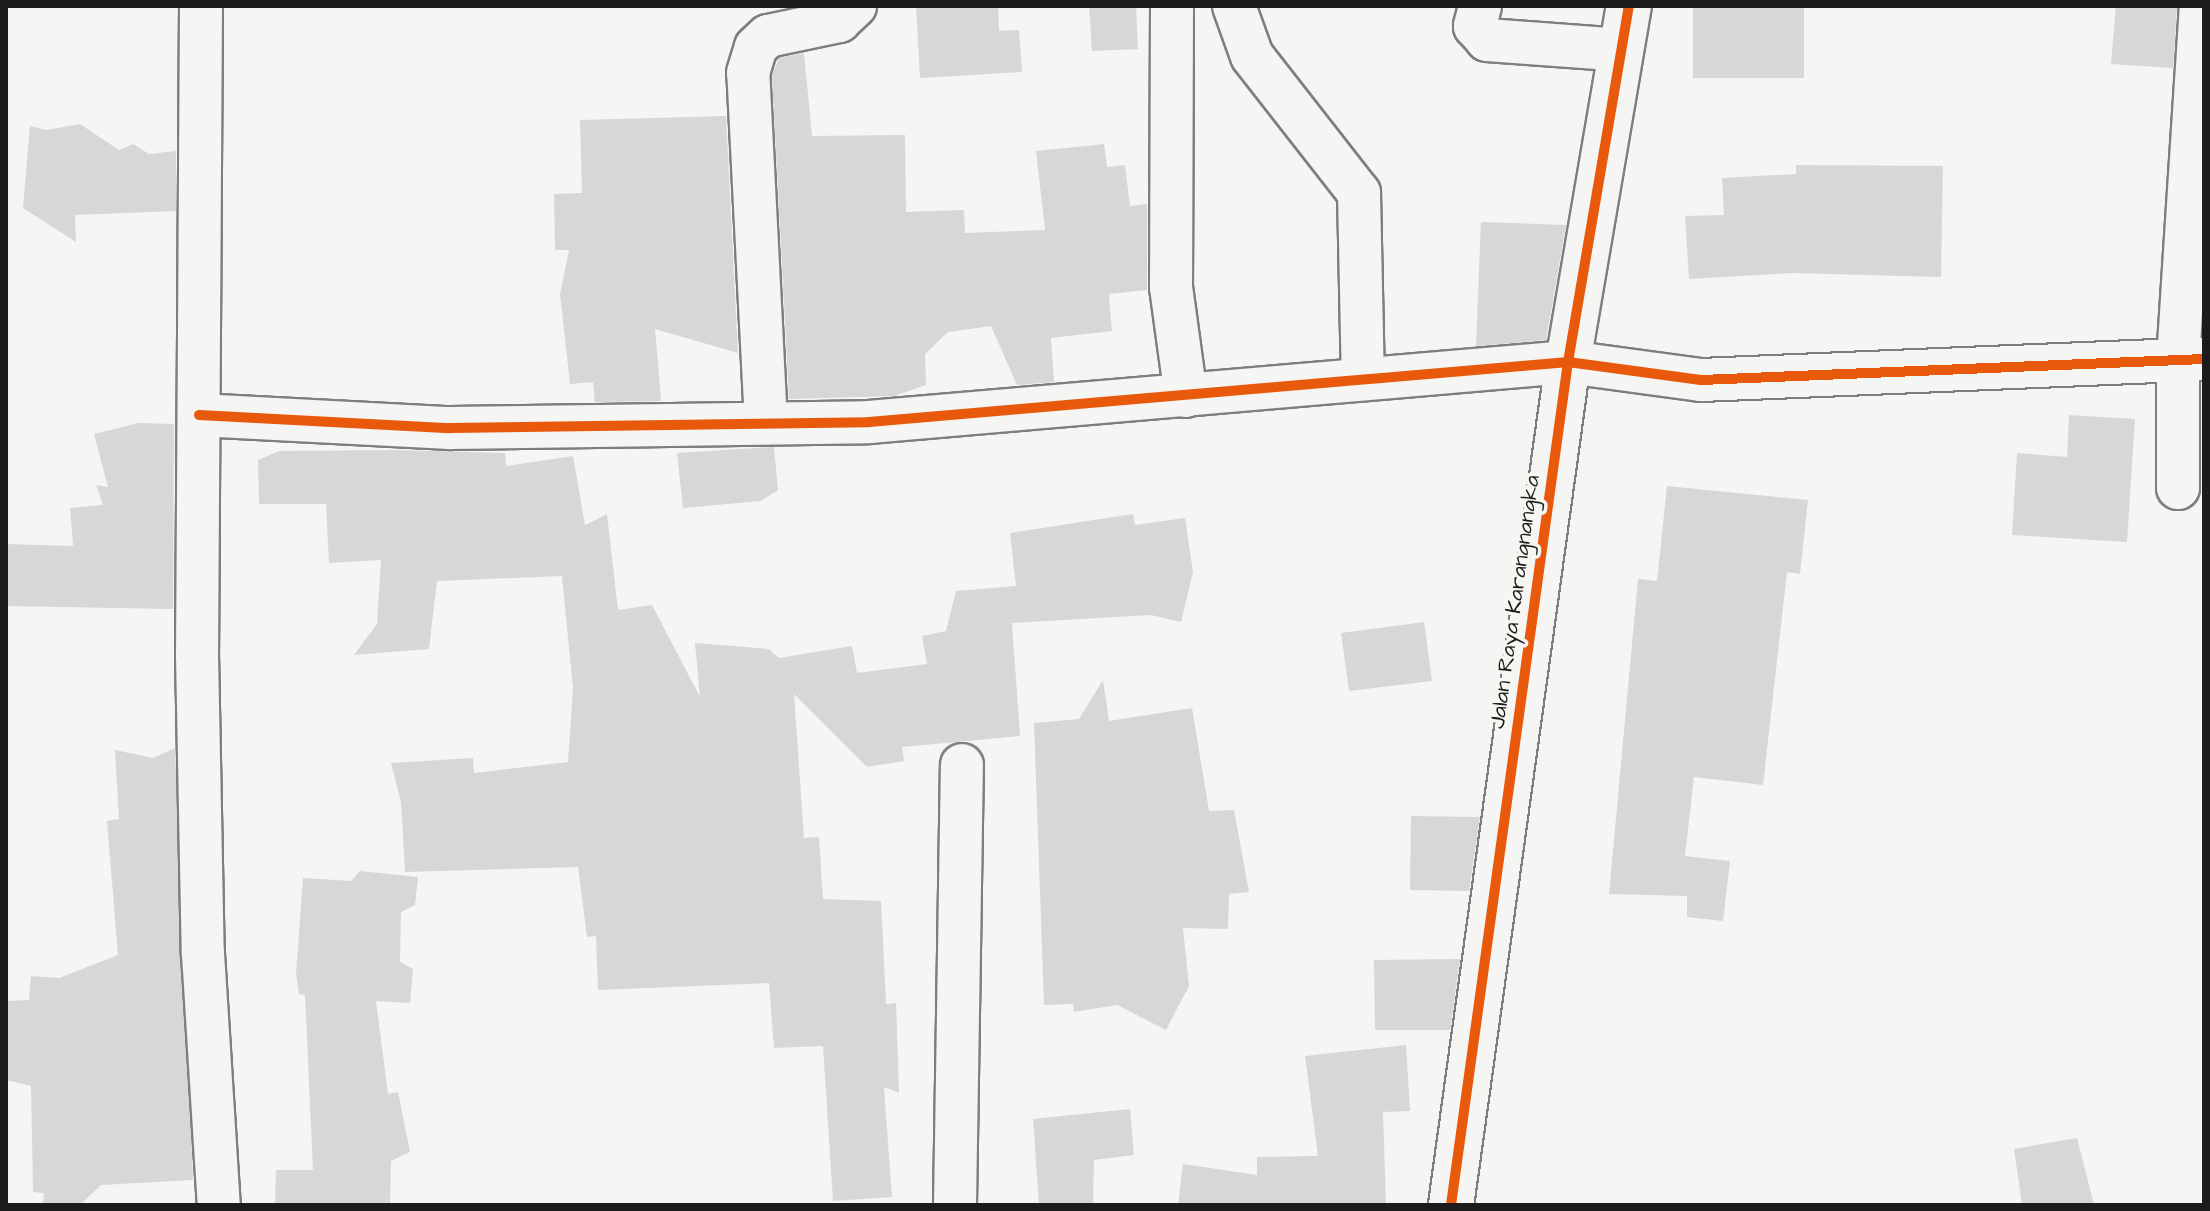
<!DOCTYPE html>
<html>
<head>
<meta charset="utf-8">
<style>
  body { margin:0 }
  #map { position:relative; width:2210px; height:1211px; overflow:hidden; background:#f5f5f3; font-family:"Architects Daughter",sans-serif }
  div>[style] { position:absolute }
  .building>* { inset:0; background:#d7d7d6 }
  .roads { filter:drop-shadow(2px 0 #7e7e7d) drop-shadow(-2px 0 #7e7e7d) drop-shadow(0 2px #7e7e7d) drop-shadow(0 -2px #7e7e7d) }
  .street>* { height:42px; margin:-21px; padding:0 21px; transform-origin:21px; border-radius:21px; background:#f5f5f3 }
  .secondary>* { height:44px; margin:-22px; padding:0 22px; transform-origin:22px; border-radius:22px; background:#f5f5f3 }
  .cycleway>* { height:10px; margin:-5px; padding:0 5px; transform-origin:5px; border-radius:5px; background:#e8590c }
  span { translate:-50% -50%; white-space:nowrap; text-align:center; line-height:1.15; -webkit-text-stroke:7px #f6f6f2; paint-order:stroke }
  .street-label { font-size:22px; color:#1c1c1c }
  .frame { position:absolute; inset:0; border:8px solid #1c1c1c; pointer-events:none }
</style>
</head>
<body>
<div id="map">
  <div class="building">
    <div style="clip-path:polygon(916px 6px,998px 6px,999px 31px,1019px 30px,1022px 72px,920px 78px)"></div>
    <div style="clip-path:polygon(1089px 6px,1136px 6px,1138px 49px,1092px 51px)"></div>
    <div style="clip-path:polygon(1693px 6px,1804px 6px,1804px 78px,1693px 78px)"></div>
    <div style="clip-path:polygon(2116px 6px,2177px 6px,2173px 68px,2111px 64px)"></div>
    <div style="clip-path:polygon(804px 53px,812px 136px,905px 135px,906px 212px,964px 210px,965px 233px,1045px 230px,1036px 151px,1104px 144px,1107px 167px,1125px 165px,1130px 206px,1147px 204px,1147px 290px,1109px 294px,1112px 331px,1051px 338px,1054px 382px,1017px 385px,991px 326px,948px 332px,925px 354px,926px 385px,894px 396px,789px 399px,772px 76px,779px 58px)"></div>
    <div style="clip-path:polygon(726px 116px,738px 353px,655px 329px,661px 401px,595px 402px,593px 382px,570px 384px,560px 294px,569px 250px,555px 250px,554px 194px,582px 193px,580px 120px)"></div>
    <div style="clip-path:polygon(80px 124px,119px 150px,133px 144px,149px 154px,176px 151px,176px 211px,75px 215px,76px 242px,23px 208px,30px 126px,46px 130px)"></div>
    <div style="clip-path:polygon(1796px 165px,1943px 166px,1941px 277px,1792px 273px,1689px 279px,1685px 216px,1724px 215px,1722px 178px,1796px 174px)"></div>
    <div style="clip-path:polygon(1481px 222px,1566px 225px,1546px 340px,1476px 346px)"></div>
    <div style="clip-path:polygon(2069px 415px,2135px 419px,2127px 542px,2012px 535px,2017px 453px,2067px 457px)"></div>
    <div style="clip-path:polygon(138px 423px,174px 424px,173px 609px,6px 606px,6px 544px,73px 546px,70px 508px,103px 505px,96px 485px,108px 487px,94px 434px)"></div>
    <div style="clip-path:polygon(774px 447px,778px 490px,761px 501px,683px 508px,677px 453px)"></div>
    <div style="clip-path:polygon(393px 450px,505px 453px,506px 466px,573px 456px,585px 525px,607px 514px,618px 610px,652px 605px,700px 697px,695px 643px,769px 649px,779px 658px,852px 646px,857px 673px,927px 664px,922px 636px,946px 631px,956px 591px,1016px 586px,1010px 533px,1133px 514px,1135px 525px,1185px 518px,1193px 572px,1181px 622px,1151px 615px,1012px 623px,1020px 736px,902px 747px,904px 761px,867px 767px,794px 694px,804px 838px,819px 837px,823px 899px,881px 901px,886px 1004px,896px 1003px,899px 1093px,884px 1087px,892px 1197px,833px 1201px,823px 1046px,774px 1048px,769px 983px,598px 990px,596px 936px,587px 937px,578px 867px,405px 872px,401px 802px,391px 763px,473px 758px,474px 773px,568px 762px,573px 688px,562px 576px,437px 581px,429px 649px,354px 655px,377px 624px,381px 560px,329px 563px,326px 504px,259px 504px,258px 460px,279px 451px)"></div>
    <div style="clip-path:polygon(1667px 486px,1808px 500px,1800px 574px,1787px 572px,1763px 785px,1694px 777px,1685px 856px,1730px 861px,1723px 921px,1687px 917px,1687px 896px,1609px 894px,1638px 579px,1657px 581px)"></div>
    <div style="clip-path:polygon(1424px 622px,1432px 681px,1349px 691px,1341px 633px)"></div>
    <div style="clip-path:polygon(1103px 680px,1109px 721px,1192px 708px,1209px 811px,1234px 810px,1249px 892px,1229px 894px,1228px 929px,1183px 928px,1189px 986px,1166px 1030px,1117px 1005px,1074px 1012px,1073px 1004px,1044px 1005px,1034px 723px,1079px 719px)"></div>
    <div style="clip-path:polygon(175px 748px,193px 1180px,101px 1185px,80px 1205px,43px 1205px,44px 1193px,33px 1192px,31px 1086px,6px 1080px,6px 1001px,29px 1000px,31px 976px,59px 978px,118px 955px,107px 821px,119px 819px,115px 750px,153px 758px)"></div>
    <div style="clip-path:polygon(1411px 816px,1480px 817px,1469px 891px,1410px 890px)"></div>
    <div style="clip-path:polygon(360px 871px,418px 877px,415px 905px,401px 912px,400px 962px,413px 969px,410px 1003px,376px 1001px,388px 1094px,398px 1092px,410px 1152px,391px 1161px,390px 1205px,275px 1205px,276px 1170px,313px 1170px,305px 995px,299px 994px,296px 973px,303px 878px,351px 881px)"></div>
    <div style="clip-path:polygon(1460px 959px,1450px 1030px,1375px 1030px,1374px 960px)"></div>
    <div style="clip-path:polygon(1406px 1045px,1410px 1111px,1383px 1112px,1386px 1205px,1178px 1205px,1183px 1164px,1257px 1175px,1257px 1157px,1318px 1156px,1305px 1056px)"></div>
    <div style="clip-path:polygon(1130px 1109px,1134px 1155px,1094px 1160px,1093px 1205px,1039px 1205px,1033px 1119px)"></div>
    <div style="clip-path:polygon(2077px 1138px,2094px 1205px,2022px 1205px,2014px 1149px)"></div>
  </div>
  <div class="roads">
    <div class="street">
      <div style="left:201px;top:6px;width:648px;rotate:90.35deg"></div>
      <div style="left:197px;top:654px;width:300px;rotate:88.9deg"></div>
      <div style="left:203px;top:954px;width:252px;rotate:86.4deg"></div>
      <div style="left:1172px;top:6px;width:281px;rotate:90.2deg"></div>
      <div style="left:1171px;top:287px;width:110px;rotate:82.2deg"></div>
      <div style="left:1234px;top:6px;width:53px;rotate:70.2deg"></div>
      <div style="left:1252px;top:56px;width:174px;rotate:52deg"></div>
      <div style="left:1359px;top:193px;width:186px;rotate:88.8deg"></div>
      <div style="left:1480px;top:6px;width:21px;rotate:104deg"></div>
      <div style="left:1475px;top:26px;width:18px;rotate:49deg"></div>
      <div style="left:1487px;top:40px;width:135px;rotate:4.2deg"></div>
      <div style="left:199px;top:415px;width:251px;rotate:3deg"></div>
      <div style="left:450px;top:428px;width:419px;rotate:-0.8deg"></div>
      <div style="left:869px;top:422px;width:702px;rotate:-4.91deg"></div>
      <div style="left:1568px;top:362px;width:134px;rotate:7.7deg"></div>
      <div style="left:1701px;top:380px;width:503px;rotate:-2.39deg"></div>
      <div style="left:766px;top:423px;width:350px;rotate:-92.9deg"></div>
      <div style="left:748px;top:73px;width:27px;rotate:-73deg"></div>
      <div style="left:756px;top:47px;width:16px;rotate:-43deg"></div>
      <div style="left:768px;top:36px;width:73px;rotate:-11.9deg"></div>
      <div style="left:839px;top:21px;width:22px;rotate:-43deg"></div>
      <div style="left:2178px;top:488px;width:128px;rotate:-90deg"></div>
      <div style="left:2178px;top:360px;width:355px;rotate:-86.3deg"></div>
      <div style="left:955px;top:1205px;width:440px;rotate:-89.1deg"></div>
    </div>
    <div class="secondary">
      <div style="left:1451px;top:1205px;width:851px;rotate:-82.1deg"></div>
      <div style="left:1568px;top:362px;width:361px;rotate:-80.3deg"></div>
    </div>
  </div>
  <div class="cycleway">
    <div style="left:199px;top:415px;width:251px;rotate:3deg"></div>
    <div style="left:450px;top:428px;width:419px;rotate:-0.8deg"></div>
    <div style="left:869px;top:422px;width:702px;rotate:-4.91deg"></div>
    <div style="left:1568px;top:362px;width:134px;rotate:7.7deg"></div>
    <div style="left:1701px;top:380px;width:503px;rotate:-2.39deg"></div>
    <div style="left:1451px;top:1205px;width:851px;rotate:-82.1deg"></div>
    <div style="left:1568px;top:362px;width:361px;rotate:-80.3deg"></div>
  </div>
  <div class="street-label">
    <span style="left:1515px;top:602px;rotate:-82deg">Jalan Raya Karangnangka</span>
  </div>
  <div class="frame"></div>
</div>
</body>
</html>
